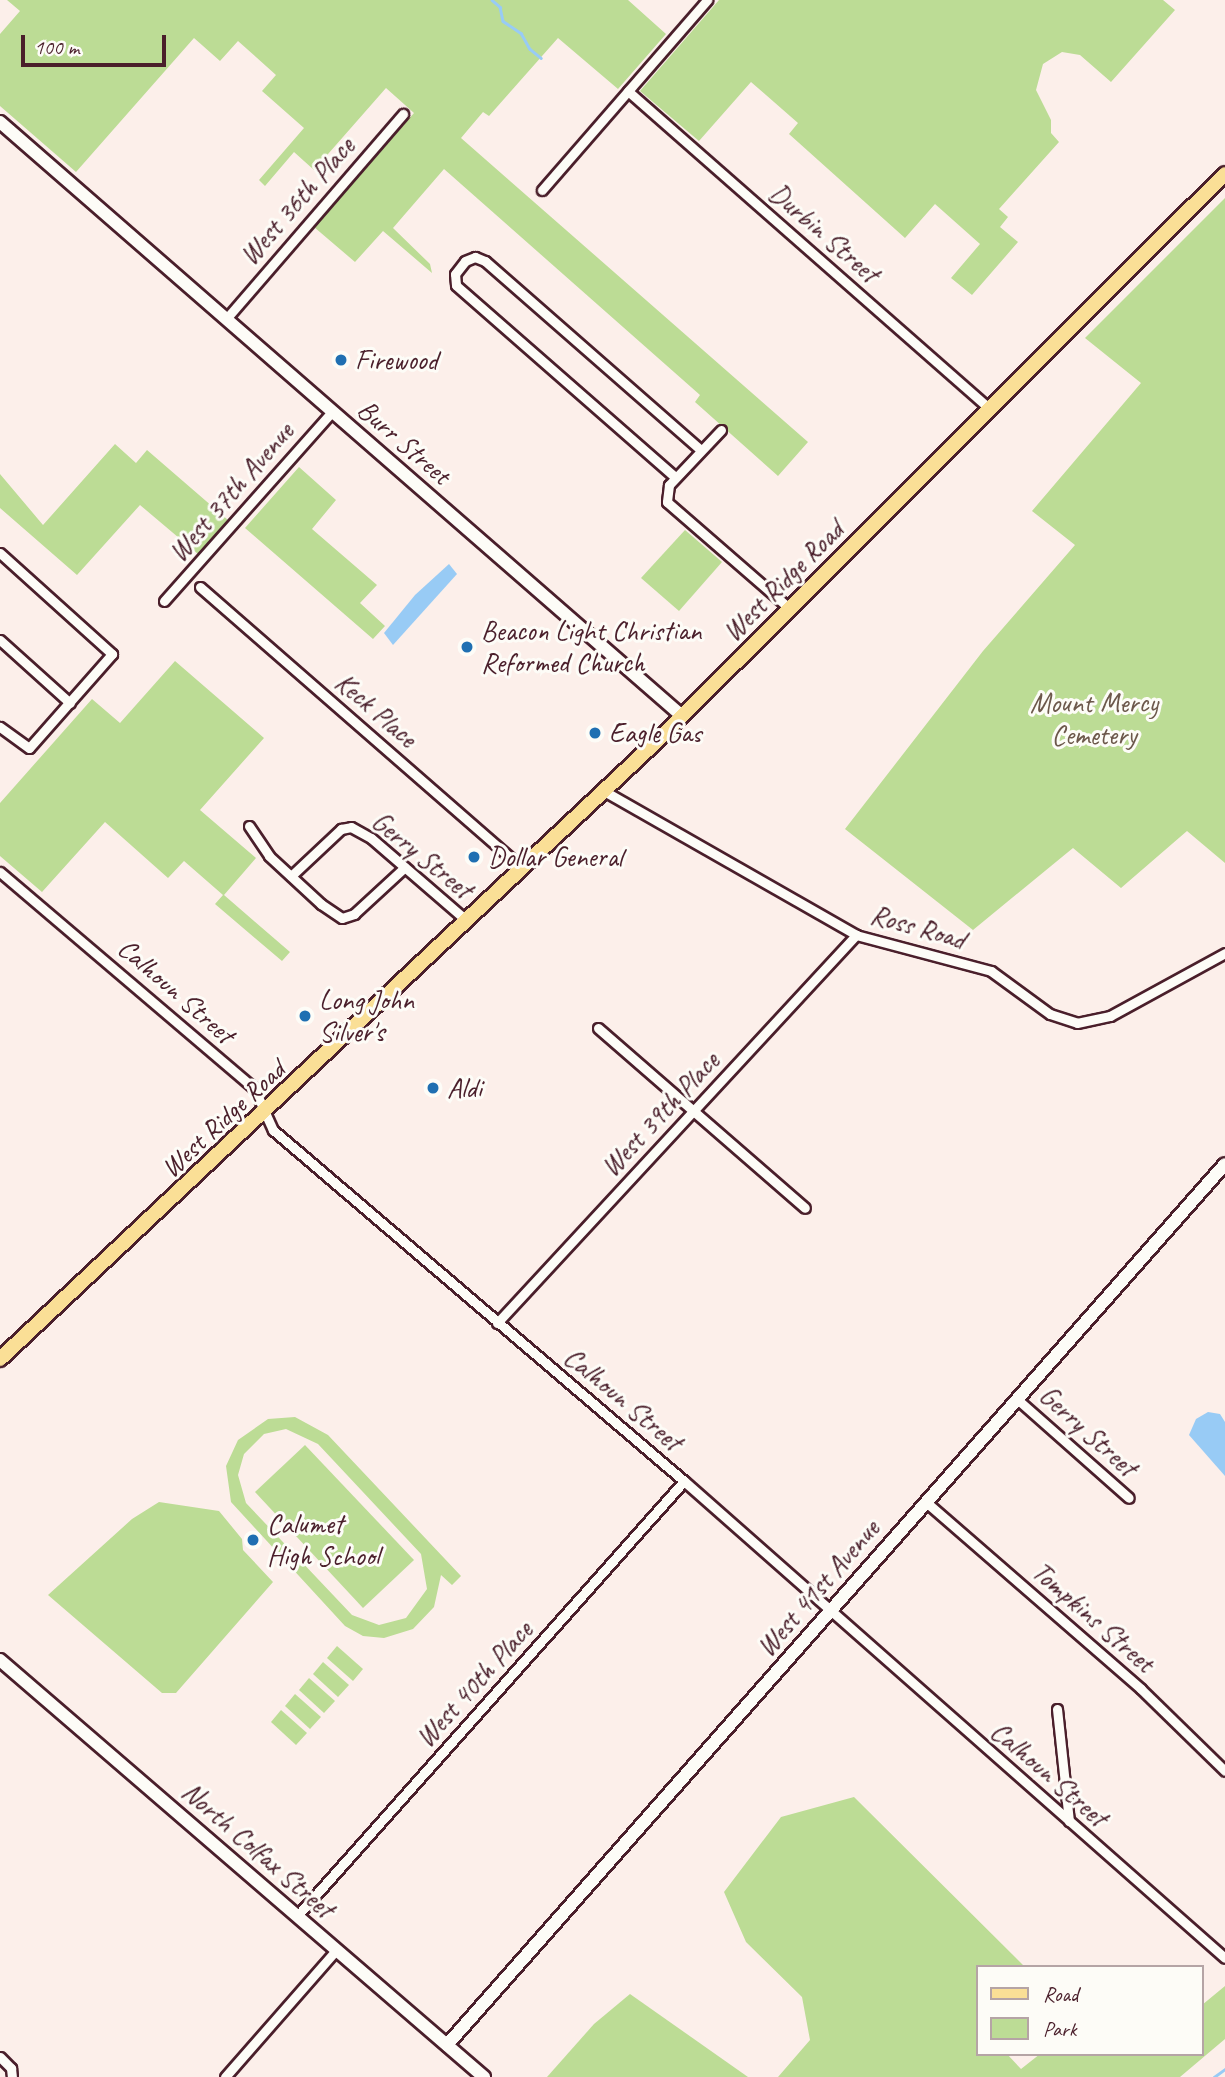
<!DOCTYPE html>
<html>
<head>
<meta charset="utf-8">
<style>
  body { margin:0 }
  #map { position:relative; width:1225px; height:2077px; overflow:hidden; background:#fcefea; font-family:Caveat,sans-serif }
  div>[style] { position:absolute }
  .green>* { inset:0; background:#bcdc95 }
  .water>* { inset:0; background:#98cbf5 }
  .stream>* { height:2.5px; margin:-1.25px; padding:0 1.25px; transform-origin:1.25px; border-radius:1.25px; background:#98cbf5 }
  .roads { filter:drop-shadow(2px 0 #4a1f2b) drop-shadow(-2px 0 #4a1f2b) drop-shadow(0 2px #4a1f2b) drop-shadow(0 -2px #4a1f2b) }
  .street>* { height:9px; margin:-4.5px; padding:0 4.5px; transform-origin:4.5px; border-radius:4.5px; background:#fdfcf7 }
  .secondary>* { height:12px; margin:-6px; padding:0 6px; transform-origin:6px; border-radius:6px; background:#fdfcf7 }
  .primary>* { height:14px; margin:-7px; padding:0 7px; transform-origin:7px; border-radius:7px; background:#fadf96 }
  .dots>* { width:19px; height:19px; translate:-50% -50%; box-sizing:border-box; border:4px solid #fdfcf7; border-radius:50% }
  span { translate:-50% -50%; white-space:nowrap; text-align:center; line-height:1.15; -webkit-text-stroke:6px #fdfcf7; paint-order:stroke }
  .street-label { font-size:28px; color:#4a1f2b }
  .poi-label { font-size:28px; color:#4a1f2b }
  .left { translate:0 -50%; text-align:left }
  .park-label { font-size:28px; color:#6c584b }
  .legend { position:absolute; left:976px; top:1965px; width:228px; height:91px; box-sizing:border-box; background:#fdfcf7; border:2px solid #b5a4a5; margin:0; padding:9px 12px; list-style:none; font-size:21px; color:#4a1f2b }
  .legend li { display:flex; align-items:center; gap:14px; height:35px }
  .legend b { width:35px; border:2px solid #b5a4a5 }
  .scale { position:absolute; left:21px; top:35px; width:145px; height:32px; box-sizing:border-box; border:4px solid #4a1f2b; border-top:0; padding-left:9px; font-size:21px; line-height:24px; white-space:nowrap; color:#4a1f2b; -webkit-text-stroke:5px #fdfcf7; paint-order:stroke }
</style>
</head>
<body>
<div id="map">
  <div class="green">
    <div style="clip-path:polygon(7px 0,628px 0,666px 34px,618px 89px,558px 38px,489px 116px,483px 112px,461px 138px,808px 442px,778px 476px,695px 402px,700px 395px,444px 169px,393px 228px,430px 264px,432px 273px,383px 231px,355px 262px,314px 227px,414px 113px,386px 88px,314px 170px,294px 152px,265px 186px,259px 180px,304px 128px,262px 91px,276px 75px,238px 41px,220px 61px,194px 38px,76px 172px,0 106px,0 34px,20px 11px)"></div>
    <div style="clip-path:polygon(719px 0,1163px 0,1175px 10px,1111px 82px,1080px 55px,1062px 52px,1043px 64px,1036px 90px,1051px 120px,1051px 133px,1059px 142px,999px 209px,1008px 217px,1000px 227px,1018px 242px,972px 295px,951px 278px,980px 244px,935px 204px,905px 238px,789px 134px,798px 123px,751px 82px,699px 141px,640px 91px)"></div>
    <div style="clip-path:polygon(1225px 198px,1225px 863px,1187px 831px,1121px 888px,1073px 848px,973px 930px,845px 829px,983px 651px,1075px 545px,1032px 511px,1141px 383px,1085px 338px)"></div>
    <div style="clip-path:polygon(115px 444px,136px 463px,147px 450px,228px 520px,198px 554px,140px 505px,77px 575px,0 508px,0 474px,43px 525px)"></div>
    <div style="clip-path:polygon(299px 467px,336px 500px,312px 529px,377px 585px,360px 603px,385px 626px,373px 639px,245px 528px)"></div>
    <div style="clip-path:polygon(685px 530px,722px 562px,679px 611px,641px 578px)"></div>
    <div style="clip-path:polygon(175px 661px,264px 738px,200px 810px,256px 858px,224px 895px,290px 952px,282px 961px,215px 904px,223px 895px,184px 861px,168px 878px,105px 822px,42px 892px,0 856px,0 803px,92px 699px,120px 723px)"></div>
    <div style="clip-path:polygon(evenodd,295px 1417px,328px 1435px,461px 1576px,452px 1585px,441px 1575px,434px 1607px,413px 1629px,384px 1638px,363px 1636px,345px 1626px,231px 1502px,226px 1466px,238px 1440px,268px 1419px,295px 1417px,286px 1429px,318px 1444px,421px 1554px,427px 1589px,406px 1618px,379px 1625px,352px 1615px,246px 1503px,238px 1475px,244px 1454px,264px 1434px,286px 1429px)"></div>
    <div style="clip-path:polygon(305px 1445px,414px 1560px,363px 1608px,255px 1492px)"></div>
    <div style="clip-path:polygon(159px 1502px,219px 1511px,242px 1539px,243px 1550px,273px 1582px,176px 1693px,162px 1693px,48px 1595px,132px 1519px)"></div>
    <div style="clip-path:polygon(337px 1646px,363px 1669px,353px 1681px,327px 1658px)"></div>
    <div style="clip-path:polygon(323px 1662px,349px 1685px,338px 1697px,313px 1674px)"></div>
    <div style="clip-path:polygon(309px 1678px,335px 1701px,324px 1713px,299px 1690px)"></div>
    <div style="clip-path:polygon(295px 1694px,321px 1717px,310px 1729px,285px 1706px)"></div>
    <div style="clip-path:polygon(281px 1710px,307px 1733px,296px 1745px,271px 1722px)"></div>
    <div style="clip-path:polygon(854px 1797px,1025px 1967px,978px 1967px,978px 2054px,1007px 2054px,1021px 2069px,1040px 2054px,1202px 2054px,1202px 2005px,1225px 1986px,1225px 2039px,1180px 2077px,778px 2077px,810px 2040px,802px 1997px,746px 1942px,724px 1892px,781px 1817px)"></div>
    <div style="clip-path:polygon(630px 1994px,748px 2077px,547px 2077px,594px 2024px)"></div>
  </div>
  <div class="water">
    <div style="clip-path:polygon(449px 564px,457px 574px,393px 645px,384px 633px,415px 595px)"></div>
    <div style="clip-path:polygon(1208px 1412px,1220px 1414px,1225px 1422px,1225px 1476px,1189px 1435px,1196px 1419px)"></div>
  </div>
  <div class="stream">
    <div style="left:492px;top:0;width:11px;rotate:41deg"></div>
    <div style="left:500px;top:7px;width:14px;rotate:78deg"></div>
    <div style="left:503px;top:21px;width:22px;rotate:34deg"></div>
    <div style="left:521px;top:33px;width:18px;rotate:61deg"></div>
    <div style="left:530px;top:49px;width:14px;rotate:39deg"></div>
    <div style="left:1214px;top:2077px;width:14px;rotate:-36deg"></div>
  </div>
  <div class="roads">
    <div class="street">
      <div style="left:628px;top:91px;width:482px;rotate:41.3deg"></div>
      <div style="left:542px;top:190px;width:252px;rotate:-49deg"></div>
      <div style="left:226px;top:319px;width:271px;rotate:-49.2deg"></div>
      <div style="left:721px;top:430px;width:76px;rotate:133.4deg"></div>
      <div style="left:669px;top:485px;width:17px;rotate:97deg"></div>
      <div style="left:667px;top:502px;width:163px;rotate:41deg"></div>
      <div style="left:675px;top:477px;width:291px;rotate:-138.8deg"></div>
      <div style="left:456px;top:285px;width:11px;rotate:-95deg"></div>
      <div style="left:455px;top:274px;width:16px;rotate:-52deg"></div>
      <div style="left:465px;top:261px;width:11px;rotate:-22deg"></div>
      <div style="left:475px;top:257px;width:11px;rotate:22deg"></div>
      <div style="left:485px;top:261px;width:287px;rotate:41.2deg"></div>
      <div style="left:0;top:553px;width:151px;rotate:42deg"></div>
      <div style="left:112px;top:654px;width:125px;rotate:131.4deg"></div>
      <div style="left:29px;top:748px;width:36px;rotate:-144deg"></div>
      <div style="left:200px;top:587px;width:427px;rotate:41.1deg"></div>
      <div style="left:164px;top:601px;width:253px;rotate:-48.4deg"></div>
      <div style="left:0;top:640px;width:94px;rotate:42deg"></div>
      <div style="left:604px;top:791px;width:290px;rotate:29.7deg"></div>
      <div style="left:856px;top:935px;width:140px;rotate:14.9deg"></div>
      <div style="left:991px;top:971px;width:73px;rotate:36.1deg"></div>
      <div style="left:1050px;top:1014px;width:28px;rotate:18deg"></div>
      <div style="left:1077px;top:1023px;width:34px;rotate:-12deg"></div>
      <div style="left:1110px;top:1016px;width:131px;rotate:-28.7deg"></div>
      <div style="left:249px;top:826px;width:36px;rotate:56deg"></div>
      <div style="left:269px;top:856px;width:71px;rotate:42.7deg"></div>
      <div style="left:321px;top:904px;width:25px;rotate:34deg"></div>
      <div style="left:342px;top:918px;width:13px;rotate:-18deg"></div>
      <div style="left:354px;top:914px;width:69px;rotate:-42.7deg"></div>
      <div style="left:0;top:872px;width:333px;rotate:40.4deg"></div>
      <div style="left:254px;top:1088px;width:46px;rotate:65.7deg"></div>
      <div style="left:273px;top:1130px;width:540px;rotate:40.5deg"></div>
      <div style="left:684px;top:1481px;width:721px;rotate:41.4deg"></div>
      <div style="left:291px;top:876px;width:69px;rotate:-43.2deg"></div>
      <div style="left:341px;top:829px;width:10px;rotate:-11deg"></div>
      <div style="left:351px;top:827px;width:23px;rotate:29deg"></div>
      <div style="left:371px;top:838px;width:127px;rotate:40.8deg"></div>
      <div style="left:598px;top:1028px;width:274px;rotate:41deg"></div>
      <div style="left:497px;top:1323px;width:529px;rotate:-47.22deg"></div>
      <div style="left:1017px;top:1399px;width:149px;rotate:41.5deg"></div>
      <div style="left:926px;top:1502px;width:285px;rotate:41deg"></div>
      <div style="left:1141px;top:1689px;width:117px;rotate:44.3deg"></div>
      <div style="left:1057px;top:1709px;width:113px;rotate:83.9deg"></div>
      <div style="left:297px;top:1916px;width:582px;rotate:-48.34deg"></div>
      <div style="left:0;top:2057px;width:16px;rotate:45deg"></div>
      <div style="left:11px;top:2068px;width:9px;rotate:84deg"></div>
      <div style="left:225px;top:2077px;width:169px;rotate:-48.8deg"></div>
    </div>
    <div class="secondary">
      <div style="left:0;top:122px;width:904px;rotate:41.05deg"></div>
      <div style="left:0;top:1660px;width:639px;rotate:40.75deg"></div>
      <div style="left:447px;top:2045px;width:1175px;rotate:-48.55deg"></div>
    </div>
    <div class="primary">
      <div style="left:0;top:1359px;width:906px;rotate:-43.26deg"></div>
      <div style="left:660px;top:738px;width:798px;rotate:-44.95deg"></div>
    </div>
  </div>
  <div class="dots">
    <div style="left:341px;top:360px;background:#1f6fb2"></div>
    <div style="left:467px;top:647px;background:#1f6fb2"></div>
    <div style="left:595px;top:733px;background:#1f6fb2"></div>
    <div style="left:474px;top:857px;background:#1f6fb2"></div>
    <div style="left:305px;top:1016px;background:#1f6fb2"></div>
    <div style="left:433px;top:1088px;background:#1f6fb2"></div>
    <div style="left:253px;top:1540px;background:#1f6fb2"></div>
  </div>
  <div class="street-label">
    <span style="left:297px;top:201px;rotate:-49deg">West 36th Place</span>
    <span style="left:824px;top:233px;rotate:41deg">Durbin Street</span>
    <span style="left:404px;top:442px;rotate:41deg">Burr Street</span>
    <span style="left:231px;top:492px;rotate:-49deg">West 37th Avenue</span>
    <span style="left:783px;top:581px;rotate:-45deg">West Ridge Road</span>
    <span style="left:376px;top:710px;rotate:41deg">Keck Place</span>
    <span style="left:422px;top:855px;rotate:39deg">Gerry Street</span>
    <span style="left:918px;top:927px;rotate:16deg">Ross Road</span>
    <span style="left:176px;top:991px;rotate:41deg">Calhoun Street</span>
    <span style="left:660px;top:1114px;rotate:-47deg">West 39th Place</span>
    <span style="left:223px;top:1119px;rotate:-43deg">West Ridge Road</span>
    <span style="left:623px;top:1399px;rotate:40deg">Calhoun Street</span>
    <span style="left:1088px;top:1431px;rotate:42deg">Gerry Street</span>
    <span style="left:818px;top:1588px;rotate:-49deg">West 41st Avenue</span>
    <span style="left:1093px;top:1617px;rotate:41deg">Tompkins Street</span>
    <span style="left:474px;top:1684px;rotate:-48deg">West 40th Place</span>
    <span style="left:1049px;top:1774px;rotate:41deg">Calhoun Street</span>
    <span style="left:258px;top:1850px;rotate:41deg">North Colfax Street</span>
  </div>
  <div class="poi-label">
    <span class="left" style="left:355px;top:360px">Firewood</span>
    <span class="left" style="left:481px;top:647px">Beacon Light Christian<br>Reformed Church</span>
    <span class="left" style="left:609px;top:733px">Eagle Gas</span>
    <span class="left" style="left:488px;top:857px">Dollar General</span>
    <span class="left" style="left:319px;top:1016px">Long John<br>Silver's</span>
    <span class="left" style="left:447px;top:1088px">Aldi</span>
    <span class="left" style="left:267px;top:1540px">Calumet<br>High School</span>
  </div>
  <div class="park-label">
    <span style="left:1094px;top:719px">Mount Mercy<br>Cemetery</span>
  </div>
  <ul class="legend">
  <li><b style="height:9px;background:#fadf96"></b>Road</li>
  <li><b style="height:19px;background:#bcdc95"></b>Park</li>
  </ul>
  <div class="scale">100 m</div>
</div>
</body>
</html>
